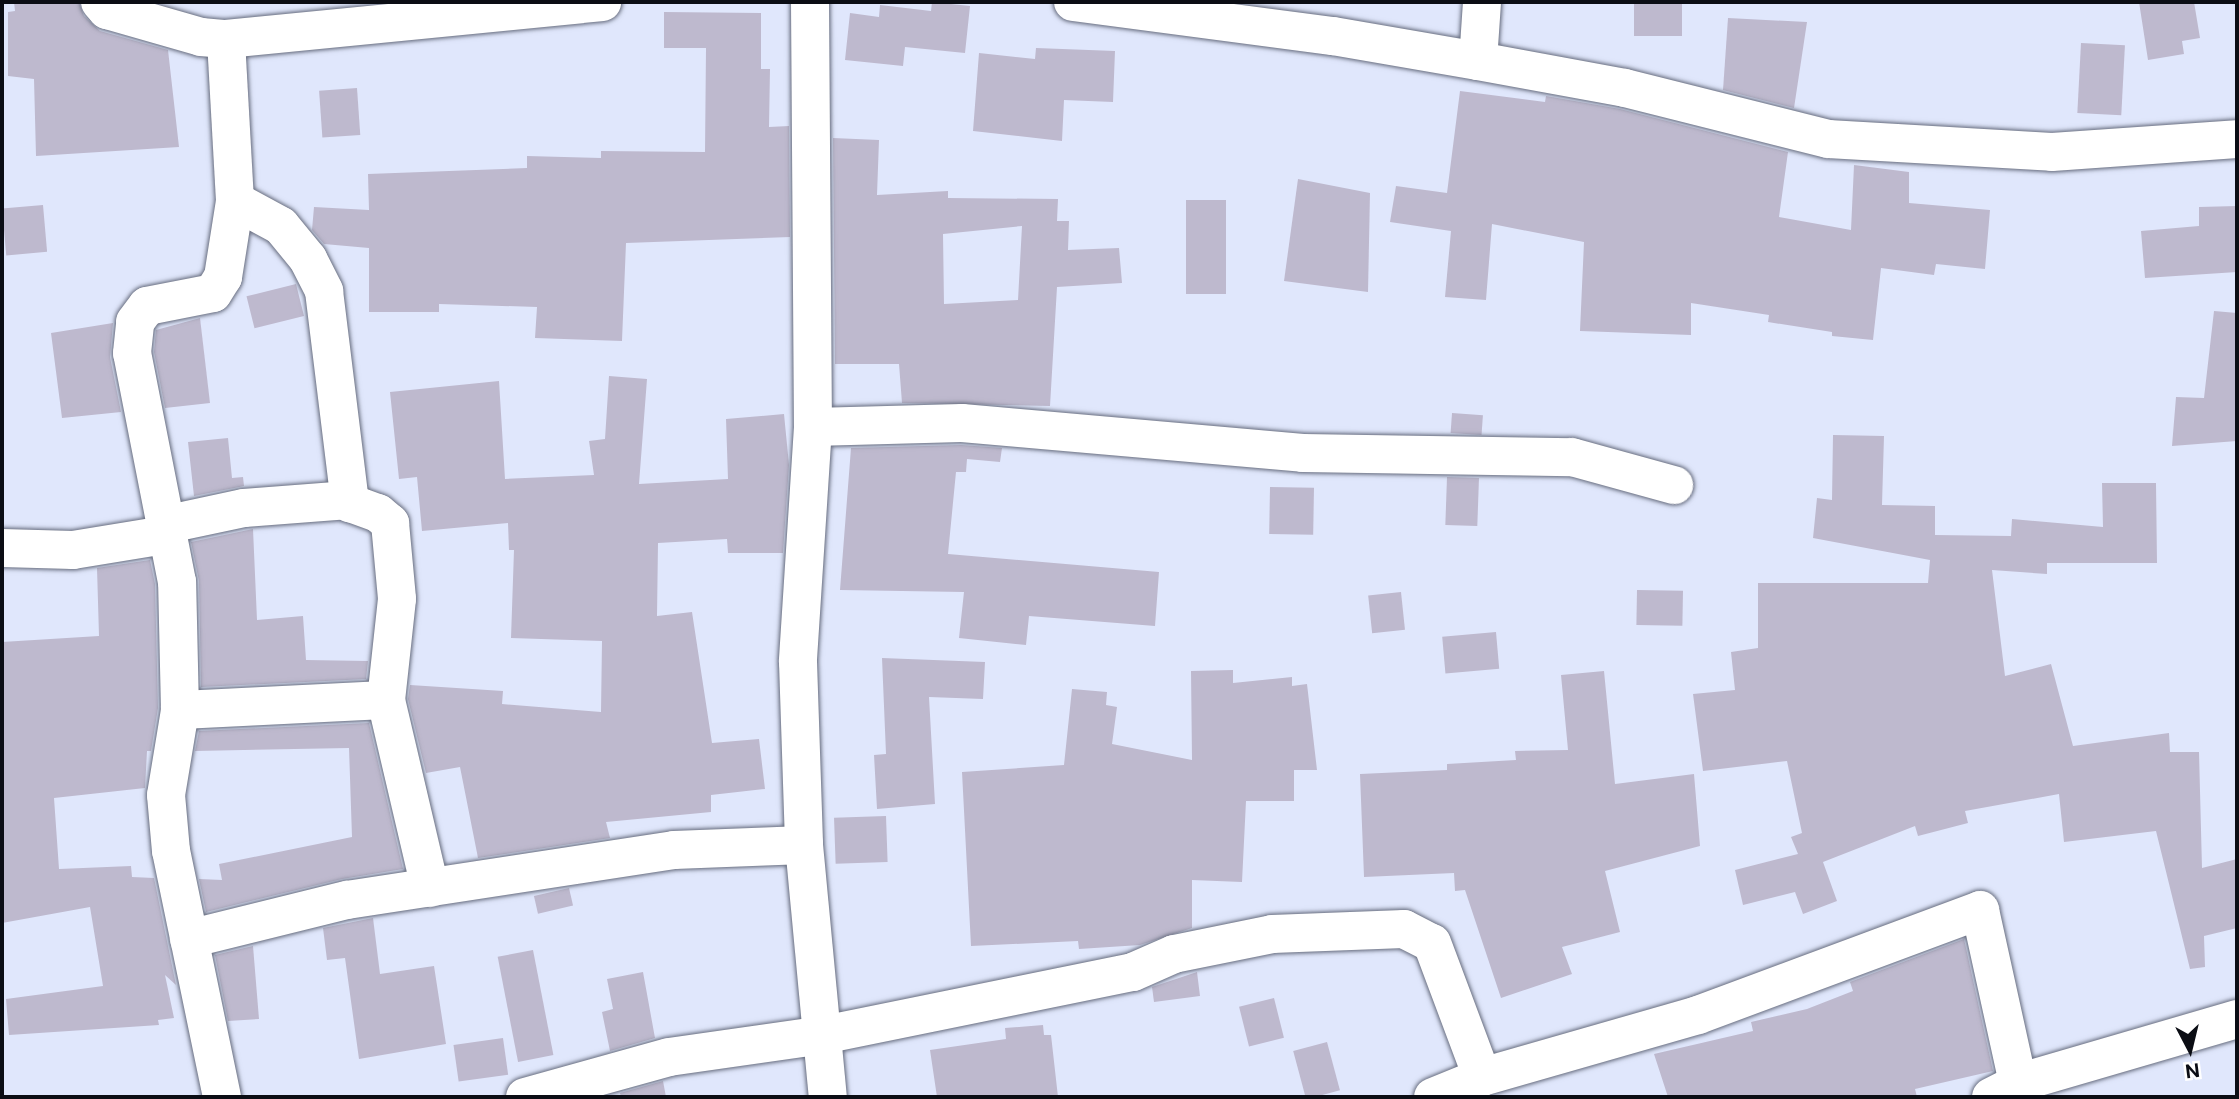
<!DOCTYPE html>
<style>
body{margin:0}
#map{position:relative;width:2239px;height:1099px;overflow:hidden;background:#e0e7fc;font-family:"Public Sans",sans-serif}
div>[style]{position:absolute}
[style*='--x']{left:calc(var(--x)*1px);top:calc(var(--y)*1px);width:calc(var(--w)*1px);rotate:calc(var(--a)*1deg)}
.building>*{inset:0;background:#beb9ce;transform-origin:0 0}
.roads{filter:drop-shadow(0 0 2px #676d7f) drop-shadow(0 0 2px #676d7f)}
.minor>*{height:38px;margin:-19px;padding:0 19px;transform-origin:19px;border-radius:19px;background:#fff}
span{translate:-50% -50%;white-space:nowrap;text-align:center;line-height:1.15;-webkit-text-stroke:6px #fff;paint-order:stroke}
.frame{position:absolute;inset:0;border:4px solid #0b0d14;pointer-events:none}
.north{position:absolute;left:2155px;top:1015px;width:70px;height:70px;-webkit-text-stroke:5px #fff;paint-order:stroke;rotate:173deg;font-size:19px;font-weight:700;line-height:28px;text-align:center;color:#0b0d14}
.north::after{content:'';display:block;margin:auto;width:24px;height:32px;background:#0b0d14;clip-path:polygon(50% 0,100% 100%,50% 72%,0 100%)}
</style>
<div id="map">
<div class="building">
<div style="clip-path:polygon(14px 2px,79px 2px,84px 16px,100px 31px,168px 50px,179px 147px,36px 156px,34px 79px,8px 76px,8px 12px,15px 11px)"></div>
<div style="clip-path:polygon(932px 2px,970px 6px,965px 53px,905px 47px,903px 66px,845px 60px,850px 13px,879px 17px,880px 5px,931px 11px)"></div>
<div style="left:1634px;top:2px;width:48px;height:34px"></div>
<div style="clip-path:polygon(2139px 2px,2194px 2px,2200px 38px,2182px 41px,2184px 54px,2148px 60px)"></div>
<div style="clip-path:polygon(664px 12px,761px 13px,761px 69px,770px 69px,769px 127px,789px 126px,790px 237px,626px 243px,622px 341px,535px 338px,537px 307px,439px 304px,439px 312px,369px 312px,369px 248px,324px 244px,312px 230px,314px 207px,369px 210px,368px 174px,527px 168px,527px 156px,601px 158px,601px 151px,705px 152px,706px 48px,664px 48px)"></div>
<div style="clip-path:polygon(1728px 18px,1807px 22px,1794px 108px,1723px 90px)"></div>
<div style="left:2081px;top:43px;width:44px;height:70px;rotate:3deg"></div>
<div style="clip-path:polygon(1036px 48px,1115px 51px,1113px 102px,1064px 100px,1062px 141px,973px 131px,979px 53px,1035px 59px)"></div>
<div style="left:357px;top:88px;width:47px;height:38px;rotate:86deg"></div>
<div style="clip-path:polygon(1460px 91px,1545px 102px,1546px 96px,1620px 109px,1788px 152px,1779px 217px,1851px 230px,1854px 165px,1909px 172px,1909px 203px,1990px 210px,1985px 269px,1936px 264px,1934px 275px,1881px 268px,1873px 340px,1832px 336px,1832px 332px,1768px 322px,1769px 315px,1691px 303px,1691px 335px,1580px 331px,1584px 242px,1492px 224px,1486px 300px,1445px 297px,1451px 231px,1390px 222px,1396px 186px,1447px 193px)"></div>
<div style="clip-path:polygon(evenodd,833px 138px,879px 140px,877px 195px,948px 191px,948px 198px,1058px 199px,1057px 221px,1069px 221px,1068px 250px,1119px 248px,1122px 283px,1057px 287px,1050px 406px,902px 403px,899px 364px,835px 364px,833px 138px,1022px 226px,1018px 300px,944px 304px,943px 234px,1022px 226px)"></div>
<div style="clip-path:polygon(1298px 179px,1370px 193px,1368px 292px,1284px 281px)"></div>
<div style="left:1186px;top:200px;width:40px;height:94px"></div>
<div style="left:43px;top:205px;width:47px;height:41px;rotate:85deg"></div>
<div style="clip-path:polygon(2237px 206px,2237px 272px,2145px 278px,2141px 231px,2199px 226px,2199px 207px)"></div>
<div style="left:296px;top:284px;width:33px;height:51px;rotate:76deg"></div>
<div style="clip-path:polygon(2214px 311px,2237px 313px,2237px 441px,2172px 446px,2176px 397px,2204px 398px)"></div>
<div style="clip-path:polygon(200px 318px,210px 403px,165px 408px,154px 352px,156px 330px)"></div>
<div style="clip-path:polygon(113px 323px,110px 357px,121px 412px,62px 418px,51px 333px)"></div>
<div style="clip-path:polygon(609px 376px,647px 379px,639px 484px,728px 479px,726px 419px,784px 414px,789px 465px,783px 553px,728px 553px,727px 539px,658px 543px,657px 616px,692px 612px,712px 743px,759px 739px,765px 789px,711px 795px,711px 812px,606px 822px,610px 838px,478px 858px,460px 767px,426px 773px,408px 699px,410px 685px,503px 691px,502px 704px,601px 712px,602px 641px,511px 638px,514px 550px,509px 550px,508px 523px,422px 531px,417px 477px,399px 479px,390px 392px,499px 381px,505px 479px,594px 475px,589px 441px,605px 439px)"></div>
<div style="left:1452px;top:413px;width:31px;height:20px;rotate:4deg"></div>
<div style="clip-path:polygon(1833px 435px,1884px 436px,1882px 505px,1935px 506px,1935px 535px,2011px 536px,2012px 519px,2103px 527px,2102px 483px,2156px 483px,2157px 563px,2047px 563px,2047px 574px,1992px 570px,2005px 676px,2051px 664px,2073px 746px,2169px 733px,2170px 752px,2199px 752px,2202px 868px,2237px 859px,2237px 928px,2204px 936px,2205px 967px,2190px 969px,2156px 831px,2064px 842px,2059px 794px,1965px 811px,1968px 823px,1918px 836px,1915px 826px,1823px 862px,1837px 901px,1803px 914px,1795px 892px,1743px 905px,1735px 870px,1798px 854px,1791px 837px,1802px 833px,1787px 761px,1703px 771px,1693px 694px,1735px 690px,1731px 652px,1758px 648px,1758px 583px,1928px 583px,1930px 560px,1813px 538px,1817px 498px,1832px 500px)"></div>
<div style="clip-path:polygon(228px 438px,232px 478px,243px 477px,244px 486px,194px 496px,188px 442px)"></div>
<div style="clip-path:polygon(961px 445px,1002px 448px,1000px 462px,967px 459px,966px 472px,956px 472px,948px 554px,1159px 572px,1155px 626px,1029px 616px,1026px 645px,959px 638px,964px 592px,840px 590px,851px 448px)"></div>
<div style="left:1447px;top:477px;width:32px;height:48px;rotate:2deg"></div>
<div style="left:1270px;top:487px;width:44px;height:47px;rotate:1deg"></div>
<div style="clip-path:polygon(253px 529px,257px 620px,303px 616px,306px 660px,368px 661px,366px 679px,201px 687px,199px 581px,191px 542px)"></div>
<div style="clip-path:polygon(150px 560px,155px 584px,158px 708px,151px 751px,147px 751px,145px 788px,54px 798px,59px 869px,131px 866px,132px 877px,154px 878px,176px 985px,165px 975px,174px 1018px,158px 1020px,159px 1025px,9px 1035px,6px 999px,103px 986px,90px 907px,2px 923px,2px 642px,99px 636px,97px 568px)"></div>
<div style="left:1637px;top:590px;width:46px;height:35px;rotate:1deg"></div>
<div style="left:1401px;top:592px;width:38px;height:33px;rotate:84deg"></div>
<div style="left:1496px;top:632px;width:37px;height:54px;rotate:85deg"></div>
<div style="clip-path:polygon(882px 658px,985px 662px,983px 699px,929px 697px,935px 804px,877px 809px,874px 755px,886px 754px)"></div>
<div style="clip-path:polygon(1233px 670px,1233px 683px,1292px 677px,1292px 686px,1307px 684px,1317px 770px,1294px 770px,1294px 801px,1246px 801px,1242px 882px,1192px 880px,1192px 928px,1140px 945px,1079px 949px,1078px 941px,971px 946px,962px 772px,1064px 765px,1072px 689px,1107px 692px,1106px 705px,1117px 707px,1112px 744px,1192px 760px,1191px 671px)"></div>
<div style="clip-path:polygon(1604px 671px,1615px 784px,1694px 774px,1700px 846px,1605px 871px,1620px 932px,1562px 947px,1572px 974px,1501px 998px,1465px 890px,1455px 891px,1454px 873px,1364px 877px,1360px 774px,1447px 770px,1447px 764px,1516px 760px,1515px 751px,1568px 750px,1561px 675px)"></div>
<div style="clip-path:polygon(369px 723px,403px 869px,342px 879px,206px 912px,199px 879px,222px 880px,219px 864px,352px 837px,349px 748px,195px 751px,199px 731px)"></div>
<div style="left:886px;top:816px;width:46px;height:52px;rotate:88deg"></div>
<div style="left:569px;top:888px;width:18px;height:36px;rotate:77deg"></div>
<div style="clip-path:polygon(373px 918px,380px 974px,434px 966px,446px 1044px,359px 1059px,345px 958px,327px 960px,323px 928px)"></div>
<div style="clip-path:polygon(1964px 939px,1993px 1071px,1915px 1089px,1917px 1097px,1668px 1097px,1654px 1054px,1753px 1031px,1751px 1022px,1807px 1009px,1853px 991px,1850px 982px)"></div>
<div style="clip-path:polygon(253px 946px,259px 1019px,228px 1021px,215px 955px)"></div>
<div style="left:533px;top:950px;width:107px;height:36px;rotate:79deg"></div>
<div style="clip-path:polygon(643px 972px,655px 1038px,610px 1051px,602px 1012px,613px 1009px,607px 979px)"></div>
<div style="clip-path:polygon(1197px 972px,1200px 996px,1154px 1002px,1152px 987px)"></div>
<div style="left:1274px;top:998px;width:41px;height:36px;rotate:76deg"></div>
<div style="clip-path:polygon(1043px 1025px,1044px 1035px,1051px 1035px,1058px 1097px,937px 1097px,930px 1050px,1006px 1039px,1005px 1028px)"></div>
<div style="left:503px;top:1038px;width:37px;height:50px;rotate:82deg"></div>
<div style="left:1327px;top:1042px;width:50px;height:35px;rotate:75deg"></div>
<div style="clip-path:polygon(663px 1081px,666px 1097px,621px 1097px,620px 1093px)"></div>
</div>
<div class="roads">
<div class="minor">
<div style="--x:100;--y:2;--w:11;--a:49"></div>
<div style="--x:107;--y:10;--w:98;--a:16"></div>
<div style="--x:201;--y:37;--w:25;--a:5"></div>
<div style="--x:226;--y:39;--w:378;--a:-5.6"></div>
<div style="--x:810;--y:2;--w:425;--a:89.6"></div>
<div style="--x:813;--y:427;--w:235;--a:93.7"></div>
<div style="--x:798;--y:662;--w:183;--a:88.1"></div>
<div style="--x:804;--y:845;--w:253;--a:84.6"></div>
<div style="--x:1073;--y:2;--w:262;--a:7.5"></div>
<div style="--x:1333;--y:36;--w:147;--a:9.8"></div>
<div style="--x:1478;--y:61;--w:149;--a:10.4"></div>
<div style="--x:1625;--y:88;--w:209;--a:14.1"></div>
<div style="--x:1828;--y:139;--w:224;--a:3.3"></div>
<div style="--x:2052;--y:152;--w:185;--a:-4"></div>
<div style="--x:1478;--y:61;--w:59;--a:-86.1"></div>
<div style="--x:235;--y:201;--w:52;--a:28.5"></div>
<div style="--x:281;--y:226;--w:43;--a:50.7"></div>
<div style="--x:308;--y:259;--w:36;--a:63"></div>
<div style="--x:324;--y:291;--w:214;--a:83"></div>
<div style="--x:350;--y:503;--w:30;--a:20"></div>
<div style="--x:378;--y:513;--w:16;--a:40"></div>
<div style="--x:390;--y:523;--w:76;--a:84.7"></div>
<div style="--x:397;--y:599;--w:102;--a:96.2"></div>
<div style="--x:386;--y:700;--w:193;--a:76.8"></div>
<div style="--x:813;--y:427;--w:149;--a:-1.5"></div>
<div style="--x:962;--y:423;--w:342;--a:5"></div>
<div style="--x:1303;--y:453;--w:269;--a:0.9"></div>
<div style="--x:1572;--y:457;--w:106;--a:15.4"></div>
<div style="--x:164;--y:525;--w:82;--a:-12"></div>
<div style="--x:244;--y:508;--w:105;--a:-4.4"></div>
<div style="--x:2;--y:548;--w:71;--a:1.6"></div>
<div style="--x:73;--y:550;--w:93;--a:-9.3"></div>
<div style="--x:180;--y:710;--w:206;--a:-2.8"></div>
<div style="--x:189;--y:939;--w:163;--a:-13.9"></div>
<div style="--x:347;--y:900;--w:331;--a:-8.7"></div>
<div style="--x:674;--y:850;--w:130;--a:-2.2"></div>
<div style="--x:222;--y:1097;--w:251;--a:-101.7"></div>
<div style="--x:171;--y:851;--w:56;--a:-95.1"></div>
<div style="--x:166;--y:795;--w:86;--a:-80.6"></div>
<div style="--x:180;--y:710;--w:128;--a:-91.3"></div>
<div style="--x:177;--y:582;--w:233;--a:-101.1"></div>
<div style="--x:132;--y:353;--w:31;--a:-84"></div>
<div style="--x:135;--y:322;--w:20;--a:-53"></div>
<div style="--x:147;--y:306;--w:67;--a:-11.1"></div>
<div style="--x:213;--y:293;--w:19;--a:-58"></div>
<div style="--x:223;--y:277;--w:77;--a:-81"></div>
<div style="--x:235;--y:201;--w:162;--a:-93.2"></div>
<div style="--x:525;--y:1097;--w:149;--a:-15.5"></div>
<div style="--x:669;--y:1057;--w:156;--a:-8.1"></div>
<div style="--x:823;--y:1035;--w:316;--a:-11.5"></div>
<div style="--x:1133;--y:972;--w:45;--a:-23.7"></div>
<div style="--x:1174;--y:954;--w:100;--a:-11.5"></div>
<div style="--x:1272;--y:934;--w:132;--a:-2.2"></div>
<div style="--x:1404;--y:929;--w:31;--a:27"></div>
<div style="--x:1432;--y:943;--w:143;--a:69.5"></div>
<div style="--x:1433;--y:1097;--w:53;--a:-22.2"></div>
<div style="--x:1482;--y:1077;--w:225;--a:-16"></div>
<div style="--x:1698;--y:1015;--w:301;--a:-20.4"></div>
<div style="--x:1980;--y:910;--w:177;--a:77.6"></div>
<div style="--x:1991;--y:1097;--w:30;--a:-27"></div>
<div style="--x:2018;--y:1083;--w:228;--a:-16.3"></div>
</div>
</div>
<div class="frame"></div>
<div class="north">N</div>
</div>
